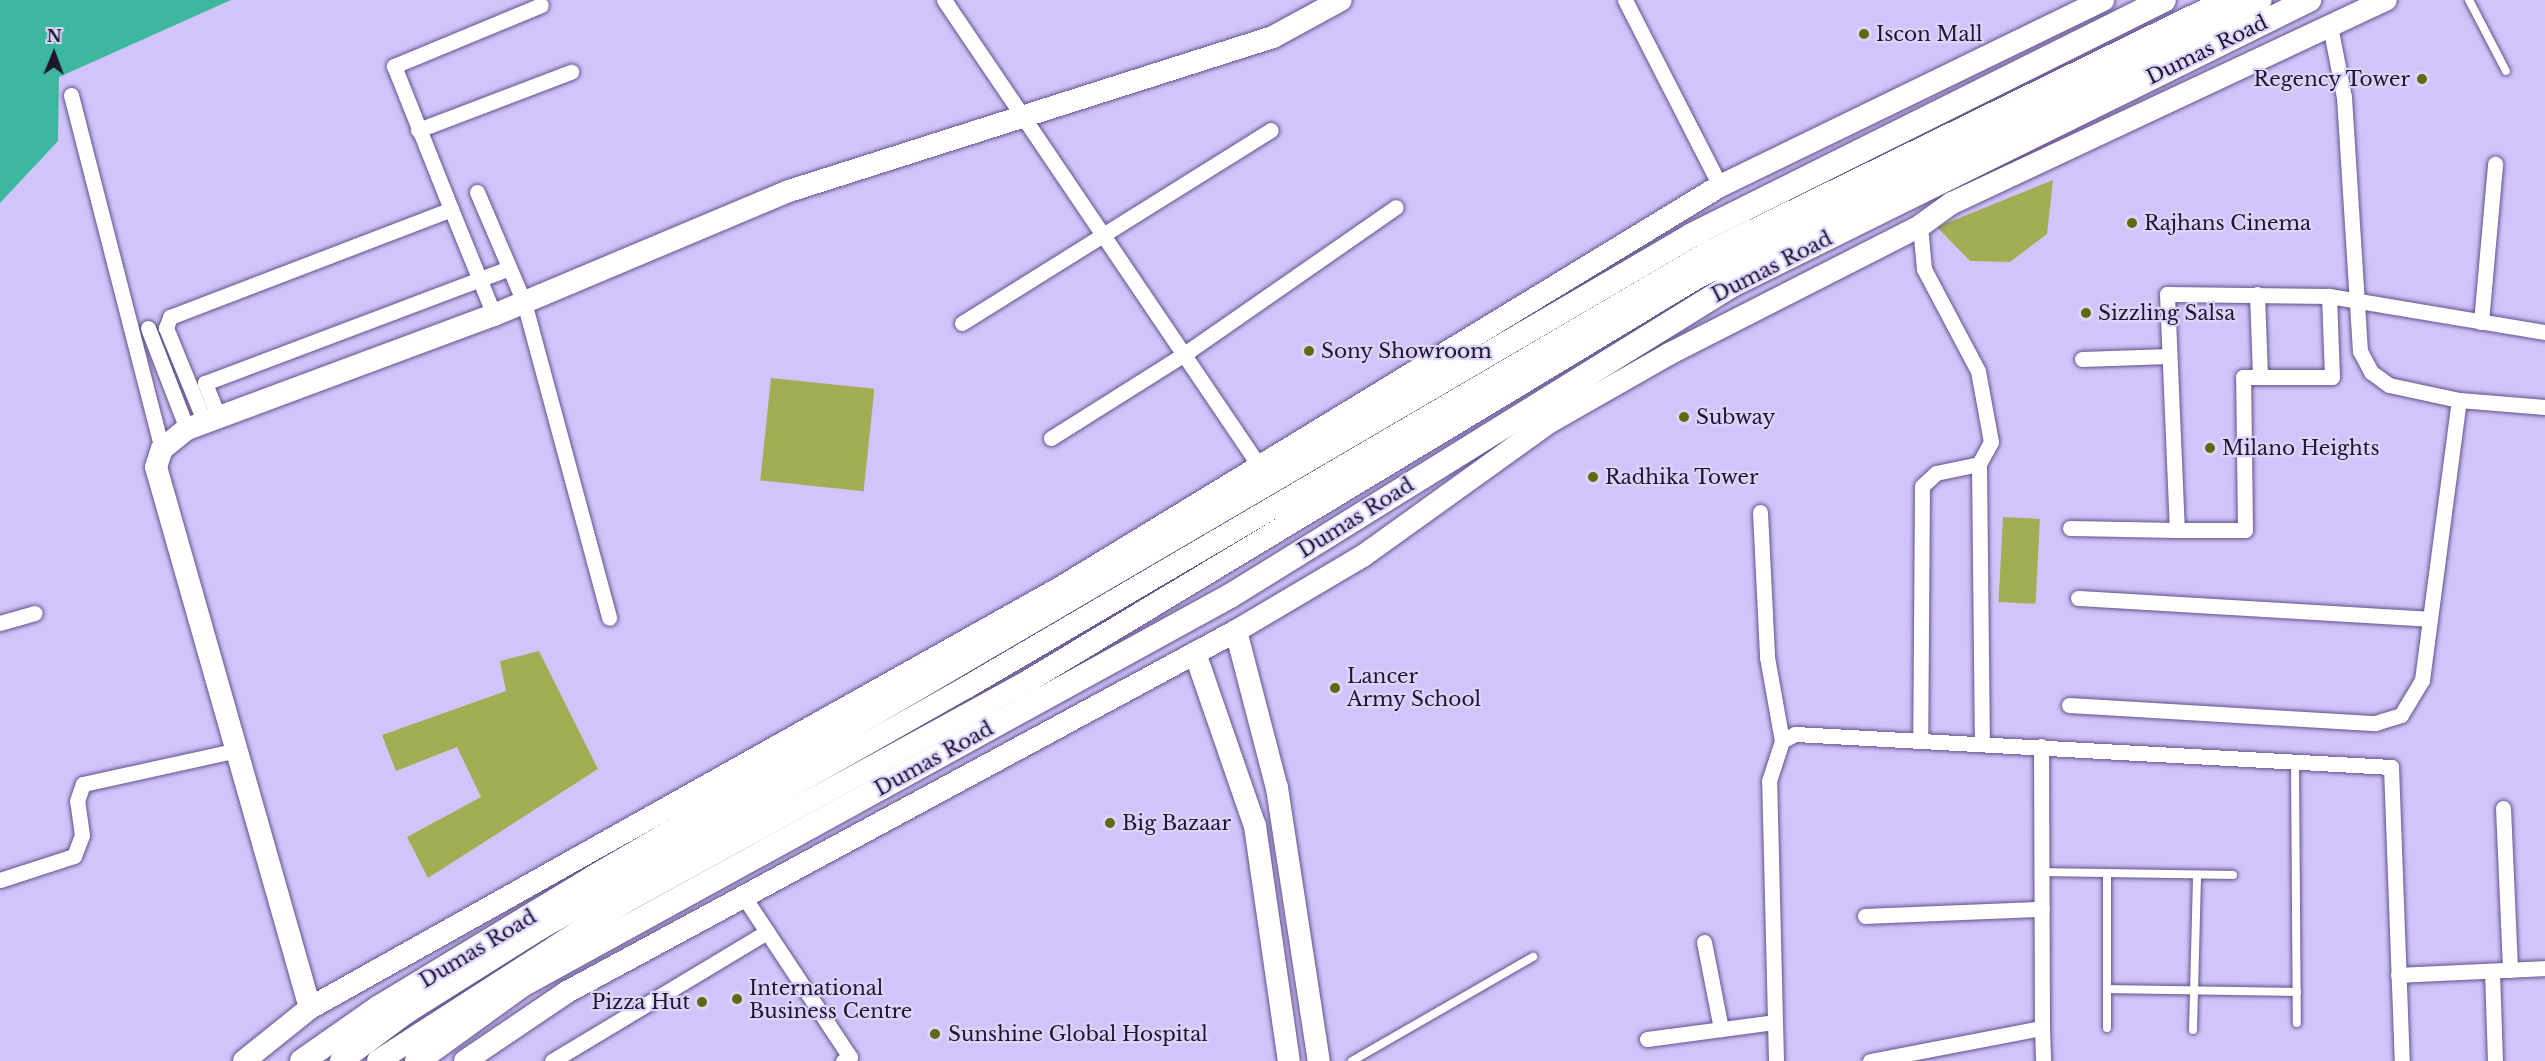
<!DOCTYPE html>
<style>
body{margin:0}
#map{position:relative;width:2545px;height:1061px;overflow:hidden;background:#d1c4fa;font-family:"Libre Baskerville",serif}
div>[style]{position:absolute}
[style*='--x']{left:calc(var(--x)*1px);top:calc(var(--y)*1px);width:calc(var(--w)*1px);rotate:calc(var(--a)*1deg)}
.green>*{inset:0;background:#a2ae53;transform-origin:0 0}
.water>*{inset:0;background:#3db79d}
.roads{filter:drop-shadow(0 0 2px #63528c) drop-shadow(0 0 2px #63528c)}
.lane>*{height:8px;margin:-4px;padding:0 4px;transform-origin:4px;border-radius:4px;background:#fff}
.street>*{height:15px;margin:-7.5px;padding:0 7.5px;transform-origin:7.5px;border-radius:7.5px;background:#fff}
.secondary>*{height:22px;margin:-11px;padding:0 11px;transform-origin:11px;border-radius:11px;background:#fff}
.primary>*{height:24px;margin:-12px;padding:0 12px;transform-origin:12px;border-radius:12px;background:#fff}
.dots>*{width:16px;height:16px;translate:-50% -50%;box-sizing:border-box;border:3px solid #ddd4fc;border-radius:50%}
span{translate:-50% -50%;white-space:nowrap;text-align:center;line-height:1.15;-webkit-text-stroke:4.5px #ddd4fc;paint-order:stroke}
.poi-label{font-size:20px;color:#1d162e}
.left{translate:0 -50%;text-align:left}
.right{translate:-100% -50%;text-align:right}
.street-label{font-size:20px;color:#1d162e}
.north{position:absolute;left:24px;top:24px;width:60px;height:60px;-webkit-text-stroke:4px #ddd4fc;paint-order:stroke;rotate:1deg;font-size:16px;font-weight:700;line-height:24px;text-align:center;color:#1d162e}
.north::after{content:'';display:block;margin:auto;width:21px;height:27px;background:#1d162e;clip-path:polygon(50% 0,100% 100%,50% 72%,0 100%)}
</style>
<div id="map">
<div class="green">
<div style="clip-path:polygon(2053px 180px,2047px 234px,2010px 262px,1970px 261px,1937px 227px)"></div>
<div style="left:771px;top:378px;width:104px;height:103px;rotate:6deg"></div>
<div style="left:2003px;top:517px;width:37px;height:85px;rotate:3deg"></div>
<div style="clip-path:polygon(539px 651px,598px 769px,428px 878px,407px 837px,481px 797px,457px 747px,396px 771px,382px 735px,506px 691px,500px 661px)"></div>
</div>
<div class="water">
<div style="clip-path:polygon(0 0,231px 0,59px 77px,58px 141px,0 203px)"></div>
</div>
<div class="roads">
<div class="lane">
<div style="--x:2469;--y:0;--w:80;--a:62.5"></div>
<div style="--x:2295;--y:763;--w:260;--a:89.6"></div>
<div style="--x:2042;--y:872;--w:191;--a:0.9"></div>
<div style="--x:2107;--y:989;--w:190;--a:0.9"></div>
<div style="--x:2107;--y:1028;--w:155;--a:-90"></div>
<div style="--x:2193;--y:1030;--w:155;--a:-88.5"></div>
<div style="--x:1352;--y:1061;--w:209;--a:-29.9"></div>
</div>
<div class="street">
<div style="--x:944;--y:0;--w:564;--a:55.92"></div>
<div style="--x:1625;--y:0;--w:209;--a:62.9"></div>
<div style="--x:2331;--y:31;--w:67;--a:78.9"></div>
<div style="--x:2344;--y:97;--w:255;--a:86.4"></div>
<div style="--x:2360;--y:351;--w:24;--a:62"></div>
<div style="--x:2371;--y:372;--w:22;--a:36"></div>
<div style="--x:2389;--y:385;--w:72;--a:12.1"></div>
<div style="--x:2459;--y:400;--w:86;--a:4.7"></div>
<div style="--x:71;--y:95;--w:366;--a:75.6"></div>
<div style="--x:418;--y:130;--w:164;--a:-20.8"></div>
<div style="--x:477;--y:192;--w:120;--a:66.9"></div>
<div style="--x:524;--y:302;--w:327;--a:74.9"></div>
<div style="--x:451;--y:209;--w:114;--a:67.9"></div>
<div style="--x:1920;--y:226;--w:43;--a:84.7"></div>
<div style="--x:1924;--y:269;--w:115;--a:62.1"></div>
<div style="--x:1978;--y:371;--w:72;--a:79.6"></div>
<div style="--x:1991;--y:442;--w:25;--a:119"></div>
<div style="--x:1979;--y:464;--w:44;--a:168.2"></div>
<div style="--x:1936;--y:473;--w:19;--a:137"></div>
<div style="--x:1922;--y:486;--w:255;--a:90.4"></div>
<div style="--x:2257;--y:294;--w:83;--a:87.9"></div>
<div style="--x:2329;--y:296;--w:219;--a:9.5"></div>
<div style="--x:2481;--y:322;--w:159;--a:-84.9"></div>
<div style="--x:962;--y:323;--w:364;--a:-32"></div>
<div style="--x:148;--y:328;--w:108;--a:68.9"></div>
<div style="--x:2082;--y:359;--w:87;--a:-2"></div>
<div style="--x:219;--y:418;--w:38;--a:-112"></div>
<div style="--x:205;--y:383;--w:325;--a:-20.7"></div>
<div style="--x:205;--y:423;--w:103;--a:-112.3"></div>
<div style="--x:166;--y:328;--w:12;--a:-70"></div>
<div style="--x:170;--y:317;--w:301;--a:-21"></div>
<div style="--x:451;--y:209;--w:154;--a:-111.7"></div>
<div style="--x:394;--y:66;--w:159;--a:-22.5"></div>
<div style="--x:1051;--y:438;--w:156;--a:-32.2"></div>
<div style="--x:1183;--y:355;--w:259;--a:-34.8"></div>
<div style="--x:1979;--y:464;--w:280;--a:89.4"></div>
<div style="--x:1760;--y:512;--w:145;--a:87.2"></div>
<div style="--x:1767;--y:657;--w:85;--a:79.9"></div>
<div style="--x:2070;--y:528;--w:107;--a:1.1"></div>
<div style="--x:2177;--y:530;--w:68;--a:0"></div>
<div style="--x:2245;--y:530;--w:153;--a:-90.7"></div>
<div style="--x:2243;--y:377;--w:89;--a:0"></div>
<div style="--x:2332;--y:377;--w:81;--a:-92.1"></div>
<div style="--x:2329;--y:296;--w:162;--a:-179.3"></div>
<div style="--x:2167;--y:294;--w:236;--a:87.6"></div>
<div style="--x:2078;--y:598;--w:352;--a:3.4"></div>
<div style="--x:0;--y:623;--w:36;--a:-16"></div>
<div style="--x:2069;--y:705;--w:307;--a:3.4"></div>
<div style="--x:2375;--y:723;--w:27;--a:-17"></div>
<div style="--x:2401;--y:715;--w:41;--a:-59"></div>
<div style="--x:2422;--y:680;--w:282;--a:-82.5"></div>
<div style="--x:2503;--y:808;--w:162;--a:87.5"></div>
<div style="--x:0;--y:880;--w:78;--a:-18"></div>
<div style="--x:74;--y:856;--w:22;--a:-69"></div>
<div style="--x:82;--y:835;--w:34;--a:-98"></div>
<div style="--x:77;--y:801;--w:18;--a:-71"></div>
<div style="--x:83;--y:784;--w:158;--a:-12.4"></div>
<div style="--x:744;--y:897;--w:192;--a:56.5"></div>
<div style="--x:850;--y:1057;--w:8;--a:150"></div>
<div style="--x:1865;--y:916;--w:177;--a:-2.3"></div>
<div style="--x:1704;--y:942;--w:89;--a:78.9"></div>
<div style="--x:2492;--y:971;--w:90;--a:88.1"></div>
<div style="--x:2398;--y:975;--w:147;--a:-2.7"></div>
<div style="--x:2042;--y:1028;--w:33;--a:88"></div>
<div style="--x:1647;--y:1039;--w:128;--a:-7.6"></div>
<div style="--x:552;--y:1061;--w:251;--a:-31"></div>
<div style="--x:1776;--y:1061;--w:280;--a:-91.4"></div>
<div style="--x:1769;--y:781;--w:42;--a:-72"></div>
<div style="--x:1782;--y:741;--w:15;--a:-28"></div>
<div style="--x:1795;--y:734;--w:597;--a:3.17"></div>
<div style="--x:2391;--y:767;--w:294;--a:87.9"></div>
<div style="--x:1870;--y:1061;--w:175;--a:-10.9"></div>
<div style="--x:2042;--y:1028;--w:282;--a:-90.2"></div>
</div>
<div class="secondary">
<div style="--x:1236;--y:631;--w:162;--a:75.4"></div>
<div style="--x:1277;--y:788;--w:276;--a:81.3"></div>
<div style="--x:1195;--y:653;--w:183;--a:70.9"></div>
<div style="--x:1255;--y:826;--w:237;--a:81.8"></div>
<div style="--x:310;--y:1008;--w:562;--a:-105.89"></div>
<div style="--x:156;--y:467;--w:19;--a:-72"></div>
<div style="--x:162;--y:449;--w:32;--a:-39"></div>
<div style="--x:187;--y:429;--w:327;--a:-20.4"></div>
<div style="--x:494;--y:315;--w:320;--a:-22.8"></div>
<div style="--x:789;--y:191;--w:508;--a:-17.65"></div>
<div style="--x:1273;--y:37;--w:77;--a:-28.6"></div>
<div style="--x:244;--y:1061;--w:85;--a:-38.8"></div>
<div style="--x:310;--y:1008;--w:860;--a:-29.25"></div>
<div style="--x:1060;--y:588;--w:773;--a:-31.35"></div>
<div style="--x:1720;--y:186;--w:426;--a:-25.9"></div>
<div style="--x:341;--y:1061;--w:82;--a:-36.6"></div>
<div style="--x:407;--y:1012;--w:158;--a:-32.1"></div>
<div style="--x:541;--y:928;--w:489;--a:-29.5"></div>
<div style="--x:967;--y:687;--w:860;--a:-30.38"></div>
<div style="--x:1709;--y:252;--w:575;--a:-25.99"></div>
<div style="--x:378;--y:1061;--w:292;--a:-32.8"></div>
<div style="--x:623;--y:903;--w:464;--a:-28.7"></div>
<div style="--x:1030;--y:680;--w:780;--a:-31.1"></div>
<div style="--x:1698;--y:277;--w:627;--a:-26.2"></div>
<div style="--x:465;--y:1061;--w:123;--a:-34.1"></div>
<div style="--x:567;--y:992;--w:760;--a:-28.35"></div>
<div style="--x:1236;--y:631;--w:147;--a:-30.6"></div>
<div style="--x:1363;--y:556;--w:228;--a:-35.7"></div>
<div style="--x:1548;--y:423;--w:139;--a:-29.7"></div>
<div style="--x:1669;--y:354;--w:282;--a:-27"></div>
<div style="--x:1920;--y:226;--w:39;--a:-36"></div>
<div style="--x:1952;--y:203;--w:479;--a:-25.1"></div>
</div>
<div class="primary">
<div style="--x:302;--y:1061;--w:93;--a:-34.9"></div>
<div style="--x:378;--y:1008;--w:253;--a:-31.2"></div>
<div style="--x:594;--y:877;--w:1272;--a:-30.31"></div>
<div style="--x:1692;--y:235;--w:527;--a:-26.47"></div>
<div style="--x:417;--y:1061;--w:130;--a:-35.9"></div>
<div style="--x:522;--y:985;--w:808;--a:-28.79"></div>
<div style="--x:1230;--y:596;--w:591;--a:-31.78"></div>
<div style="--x:1732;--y:285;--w:644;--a:-26.29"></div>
</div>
</div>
<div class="dots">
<div style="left:1864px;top:34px;background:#60690e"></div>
<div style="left:2422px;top:79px;background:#60690e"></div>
<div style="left:2132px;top:223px;background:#60690e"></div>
<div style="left:2086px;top:313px;background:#60690e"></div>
<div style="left:1309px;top:351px;background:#60690e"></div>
<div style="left:1684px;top:417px;background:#60690e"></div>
<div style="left:2210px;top:448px;background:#60690e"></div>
<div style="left:1593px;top:477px;background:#60690e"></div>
<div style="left:1335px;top:688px;background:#60690e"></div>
<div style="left:1110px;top:823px;background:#60690e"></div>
<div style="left:737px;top:999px;background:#60690e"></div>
<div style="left:702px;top:1002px;background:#60690e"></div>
<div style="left:935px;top:1034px;background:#60690e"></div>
</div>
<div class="poi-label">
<span class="left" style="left:1876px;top:34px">Iscon Mall</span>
<span class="right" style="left:2410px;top:79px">Regency Tower</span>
<span class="left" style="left:2144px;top:223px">Rajhans Cinema</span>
<span class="left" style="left:2098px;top:313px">Sizzling Salsa</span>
<span class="left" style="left:1321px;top:351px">Sony Showroom</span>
<span class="left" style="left:1696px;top:417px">Subway</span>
<span class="left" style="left:2222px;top:448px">Milano Heights</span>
<span class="left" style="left:1605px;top:477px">Radhika Tower</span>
<span class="left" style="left:1347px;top:688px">Lancer<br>Army School</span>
<span class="left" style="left:1122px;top:823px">Big Bazaar</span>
<span class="left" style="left:749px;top:1000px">International<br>Business Centre</span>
<span class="right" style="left:690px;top:1002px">Pizza Hut</span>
<span class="left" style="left:948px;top:1034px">Sunshine Global Hospital</span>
</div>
<div class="street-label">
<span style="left:2207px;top:50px;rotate:-26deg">Dumas Road</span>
<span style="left:1772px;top:267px;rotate:-27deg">Dumas Road</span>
<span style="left:1356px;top:518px;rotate:-32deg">Dumas Road</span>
<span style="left:934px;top:759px;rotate:-29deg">Dumas Road</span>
<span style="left:478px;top:949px;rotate:-31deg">Dumas Road</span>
</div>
<div class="north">N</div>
</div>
